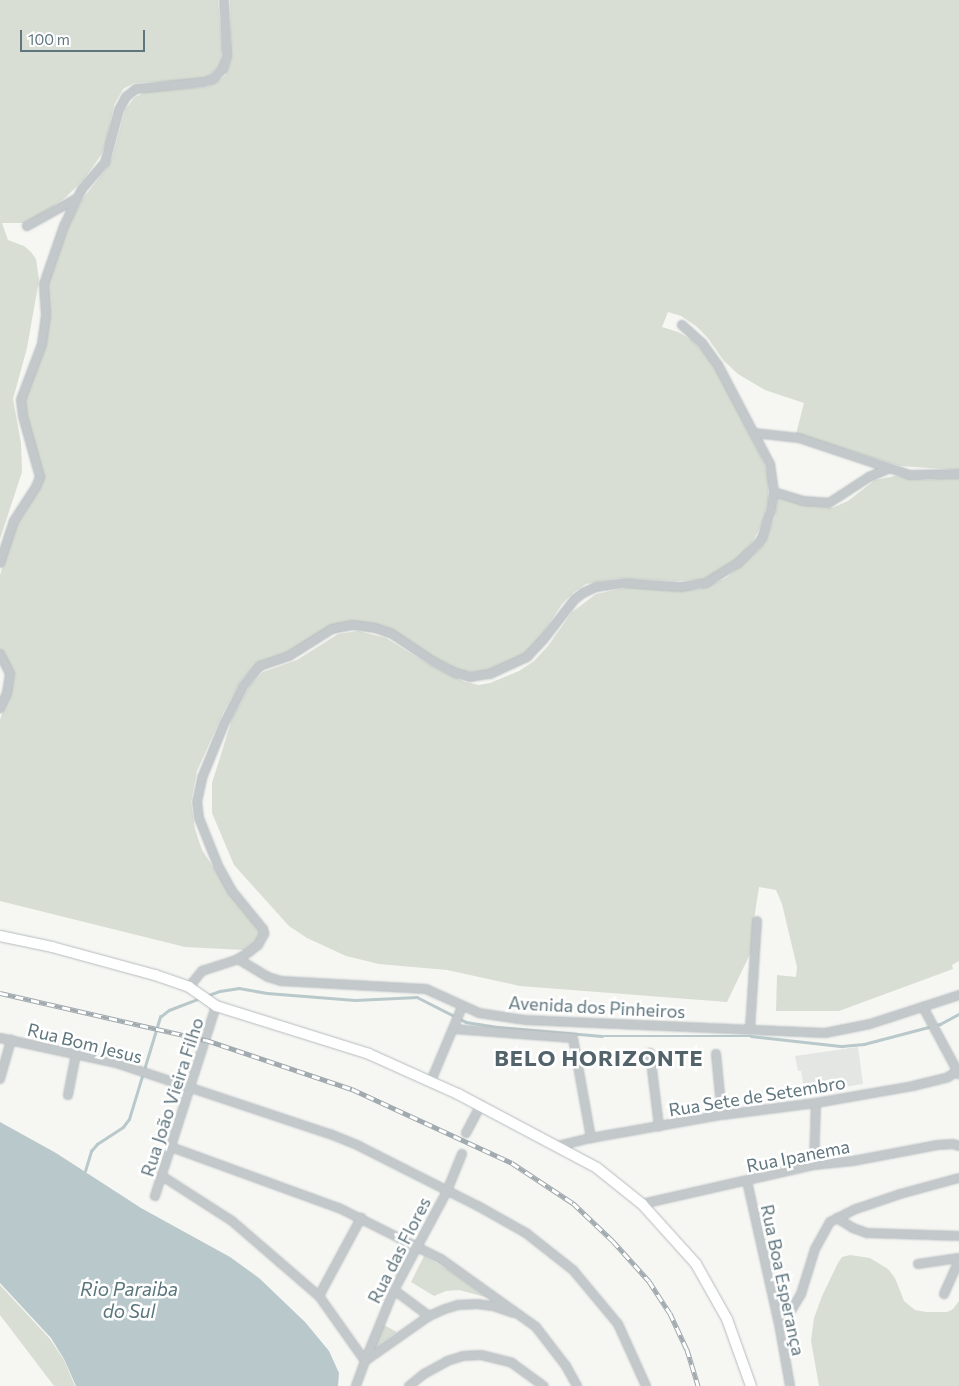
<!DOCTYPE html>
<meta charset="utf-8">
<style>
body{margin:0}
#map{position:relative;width:959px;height:1386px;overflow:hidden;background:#f6f6f3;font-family:Commissioner,sans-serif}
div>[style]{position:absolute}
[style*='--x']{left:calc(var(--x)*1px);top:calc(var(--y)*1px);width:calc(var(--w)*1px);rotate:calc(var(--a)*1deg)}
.built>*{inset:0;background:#e4e6e4}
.green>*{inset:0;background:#d8ded3}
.water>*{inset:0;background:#b9c8ca}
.stream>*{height:2.5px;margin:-1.25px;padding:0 1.25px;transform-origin:1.25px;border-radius:1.25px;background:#b9c8ca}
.roads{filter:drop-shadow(0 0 1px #b5bcbf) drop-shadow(0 0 1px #b5bcbf)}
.street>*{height:8px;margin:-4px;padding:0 4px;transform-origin:4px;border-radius:4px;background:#c3c8ca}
.secondary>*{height:10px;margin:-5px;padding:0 5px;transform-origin:5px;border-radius:5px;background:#fff}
.rail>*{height:4.5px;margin-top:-2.25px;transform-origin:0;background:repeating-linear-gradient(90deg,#fff 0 8px,#a1aaae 0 16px);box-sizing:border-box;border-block:1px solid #a1aaae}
span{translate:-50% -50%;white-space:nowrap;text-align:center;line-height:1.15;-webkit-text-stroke:5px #fff;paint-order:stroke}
.street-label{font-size:18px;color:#60767f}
.water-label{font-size:19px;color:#5a767b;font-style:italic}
.district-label{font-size:22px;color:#52636a;font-weight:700;letter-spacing:1px}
.scale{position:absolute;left:20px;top:30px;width:125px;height:22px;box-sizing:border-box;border:2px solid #60767f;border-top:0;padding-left:6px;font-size:15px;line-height:18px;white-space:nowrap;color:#60767f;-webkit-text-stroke:4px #fff;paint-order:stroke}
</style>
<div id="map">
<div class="built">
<div style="clip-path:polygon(858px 1047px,863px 1084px,805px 1093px,801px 1071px,806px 1070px,798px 1071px,795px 1056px)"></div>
</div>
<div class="green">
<div style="clip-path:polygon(0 0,218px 0,222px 49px,220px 66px,206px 78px,198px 80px,134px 83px,123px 89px,114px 105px,106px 143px,101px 155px,84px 179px,65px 198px,28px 223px,2px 223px,8px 240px,24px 246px,31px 252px,36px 259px,39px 280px,27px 348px,13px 399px,21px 443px,22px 472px,0 539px)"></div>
<div style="clip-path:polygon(230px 0,959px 0,959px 470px,900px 466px,796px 434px,804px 403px,765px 390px,738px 374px,724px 361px,707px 337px,696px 326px,681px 316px,668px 312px,662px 327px,678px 332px,692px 340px,713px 362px,764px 463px,769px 482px,768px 500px,763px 522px,753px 541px,740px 557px,726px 568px,702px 580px,675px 581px,621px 578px,586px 584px,574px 592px,562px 604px,537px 642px,525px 654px,493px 671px,463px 672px,444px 664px,404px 638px,355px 622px,328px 627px,291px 653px,256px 665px,241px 680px,223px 713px,197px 771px,191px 802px,195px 829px,202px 850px,230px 893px,261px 932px,256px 942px,244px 950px,185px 947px,0 901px,0 720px,12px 682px,8px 663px,0 649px,0 575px,15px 524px,43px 473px,25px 417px,25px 402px,28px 388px,46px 345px,49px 308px,47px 286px,64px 233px,84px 197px,107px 168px,113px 155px,125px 110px,134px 98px,147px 91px,207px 87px,225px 76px,231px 59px)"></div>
<div style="clip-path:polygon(895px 476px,928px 480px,959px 477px,959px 961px,952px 965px,953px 969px,839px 1011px,776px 1011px,777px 975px,796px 977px,797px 967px,782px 904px,776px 890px,759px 887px,753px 926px,751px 952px,727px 1002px,520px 986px,447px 970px,379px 964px,346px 956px,307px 938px,289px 926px,234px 865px,212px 813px,212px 783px,232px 719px,250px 685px,263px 672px,297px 660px,338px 634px,358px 631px,386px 638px,431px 666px,465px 682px,479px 685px,490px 683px,519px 671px,534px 661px,548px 646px,572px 612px,596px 594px,634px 586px,698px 590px,726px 578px,761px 548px,775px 517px,778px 497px,799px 503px,832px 508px,848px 501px,875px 480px)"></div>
<div style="clip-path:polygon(850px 1255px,870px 1258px,888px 1269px,895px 1278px,904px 1301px,915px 1310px,926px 1312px,947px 1312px,953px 1309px,959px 1301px,959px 1386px,819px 1386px,811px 1341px,814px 1318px,822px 1296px,838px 1263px,842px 1257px)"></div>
<div style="clip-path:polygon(424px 1256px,450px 1271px,489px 1298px,459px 1290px,446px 1291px,434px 1296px,411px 1282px)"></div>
<div style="clip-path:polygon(0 1285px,50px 1339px,64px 1360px,75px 1386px,54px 1386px,0 1315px)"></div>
<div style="clip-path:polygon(384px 1325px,397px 1332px,373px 1349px)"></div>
</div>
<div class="water">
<div style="clip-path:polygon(0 1122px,56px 1153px,141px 1208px,230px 1257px,259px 1278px,305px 1322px,329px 1351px,339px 1373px,338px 1386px,76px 1386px,64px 1359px,51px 1338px,0 1283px)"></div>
</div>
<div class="stream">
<div style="--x:206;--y:996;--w:15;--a:-20"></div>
<div style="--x:220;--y:991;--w:19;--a:-9"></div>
<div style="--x:239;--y:988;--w:28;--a:10"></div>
<div style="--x:267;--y:993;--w:88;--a:4.5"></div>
<div style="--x:355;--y:1000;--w:62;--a:-2.8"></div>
<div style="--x:417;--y:997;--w:55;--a:27"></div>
<div style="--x:466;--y:1022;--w:33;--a:9"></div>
<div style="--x:499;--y:1027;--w:103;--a:5"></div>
<div style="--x:602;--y:1036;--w:149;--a:0"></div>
<div style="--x:751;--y:1036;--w:92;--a:6.3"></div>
<div style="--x:842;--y:1046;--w:22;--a:-5"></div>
<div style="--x:864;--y:1044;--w:79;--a:-14.7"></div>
<div style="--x:940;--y:1024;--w:21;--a:-28"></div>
<div style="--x:85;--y:1171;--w:21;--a:-73"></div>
<div style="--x:91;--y:1151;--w:9;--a:-49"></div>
<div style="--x:97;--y:1144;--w:31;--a:-33"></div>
<div style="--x:123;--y:1127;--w:10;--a:-53"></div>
<div style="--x:129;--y:1119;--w:107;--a:-73.1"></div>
<div style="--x:160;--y:1017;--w:11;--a:-38"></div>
<div style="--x:169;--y:1010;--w:34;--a:-21"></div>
</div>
<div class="roads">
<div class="street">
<div style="--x:27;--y:226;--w:56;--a:-28.9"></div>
<div style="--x:754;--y:433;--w:45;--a:6.3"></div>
<div style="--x:799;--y:438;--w:117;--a:18.4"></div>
<div style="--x:910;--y:475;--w:49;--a:-1.2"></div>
<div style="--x:774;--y:492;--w:30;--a:17"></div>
<div style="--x:803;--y:501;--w:26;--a:4"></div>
<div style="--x:829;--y:503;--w:48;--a:-33"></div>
<div style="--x:869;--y:477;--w:21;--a:-23"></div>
<div style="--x:0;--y:563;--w:44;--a:-71.6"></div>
<div style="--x:14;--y:521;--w:40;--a:-57.1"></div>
<div style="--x:36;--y:487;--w:11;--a:-68"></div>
<div style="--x:40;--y:477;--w:63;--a:-105.6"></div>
<div style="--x:23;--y:416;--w:16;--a:-97"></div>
<div style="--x:21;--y:400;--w:60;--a:-69.4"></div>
<div style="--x:42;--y:344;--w:29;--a:-82"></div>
<div style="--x:46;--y:315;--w:31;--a:-94"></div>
<div style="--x:44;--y:284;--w:61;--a:-71"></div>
<div style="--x:64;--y:226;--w:41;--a:-64.1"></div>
<div style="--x:82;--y:189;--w:35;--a:-49"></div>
<div style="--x:105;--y:163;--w:55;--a:-75.2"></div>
<div style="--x:119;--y:110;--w:15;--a:-62"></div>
<div style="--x:126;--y:97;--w:13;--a:-39"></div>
<div style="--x:136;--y:89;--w:69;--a:-5.8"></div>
<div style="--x:205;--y:82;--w:9;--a:-21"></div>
<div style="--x:213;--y:79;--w:14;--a:-45"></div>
<div style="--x:223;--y:69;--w:14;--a:-73"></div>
<div style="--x:227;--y:56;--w:56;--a:-93.1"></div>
<div style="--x:0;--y:654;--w:22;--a:63"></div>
<div style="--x:10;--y:674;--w:19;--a:99"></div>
<div style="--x:7;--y:693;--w:17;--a:115"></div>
<div style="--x:238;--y:959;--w:35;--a:31"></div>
<div style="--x:268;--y:977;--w:14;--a:17"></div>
<div style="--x:281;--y:981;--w:145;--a:3.2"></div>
<div style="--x:426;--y:989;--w:58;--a:24.4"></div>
<div style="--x:479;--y:1013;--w:47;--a:8.7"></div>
<div style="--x:525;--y:1020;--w:300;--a:2.5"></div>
<div style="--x:825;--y:1033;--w:46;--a:-11.3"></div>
<div style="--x:870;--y:1024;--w:94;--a:-18"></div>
<div style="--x:189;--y:987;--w:21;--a:-51"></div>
<div style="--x:202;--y:971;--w:38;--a:-18"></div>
<div style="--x:238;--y:959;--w:13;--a:-32"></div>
<div style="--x:249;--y:952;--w:11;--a:-38"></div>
<div style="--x:258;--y:945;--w:13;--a:-61"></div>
<div style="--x:264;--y:934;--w:5;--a:-101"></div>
<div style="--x:263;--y:929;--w:49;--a:-129.2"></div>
<div style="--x:232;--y:891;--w:26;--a:-119"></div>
<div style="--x:219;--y:868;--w:54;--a:-111.8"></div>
<div style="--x:199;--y:818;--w:16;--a:-97"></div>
<div style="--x:197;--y:802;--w:25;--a:-78"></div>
<div style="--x:202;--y:778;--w:58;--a:-67.8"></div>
<div style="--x:224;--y:724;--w:44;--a:-62.9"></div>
<div style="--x:244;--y:685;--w:25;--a:-50"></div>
<div style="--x:260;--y:666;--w:31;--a:-19"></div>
<div style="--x:289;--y:656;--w:51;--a:-32.1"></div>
<div style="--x:332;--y:629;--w:21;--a:-11"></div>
<div style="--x:353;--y:625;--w:22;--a:8"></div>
<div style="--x:375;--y:628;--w:18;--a:19"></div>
<div style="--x:392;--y:634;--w:50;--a:33.7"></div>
<div style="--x:434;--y:662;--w:25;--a:27"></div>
<div style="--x:456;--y:673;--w:15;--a:16"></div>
<div style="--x:470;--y:677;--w:20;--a:-9"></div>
<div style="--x:490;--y:674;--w:41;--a:-24.7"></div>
<div style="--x:527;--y:657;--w:23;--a:-47"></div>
<div style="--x:543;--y:640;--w:52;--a:-52"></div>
<div style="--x:575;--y:599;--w:10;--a:-37"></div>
<div style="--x:583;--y:593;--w:14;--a:-25"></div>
<div style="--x:596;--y:587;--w:28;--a:-8"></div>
<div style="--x:624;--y:583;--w:57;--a:4"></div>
<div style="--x:681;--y:587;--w:25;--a:-9"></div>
<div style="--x:706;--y:583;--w:36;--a:-32"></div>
<div style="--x:737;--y:564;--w:28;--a:-44"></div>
<div style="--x:757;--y:545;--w:9;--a:-54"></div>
<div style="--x:762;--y:538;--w:28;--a:-72"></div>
<div style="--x:771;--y:511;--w:19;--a:-81"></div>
<div style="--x:774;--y:492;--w:28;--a:-98"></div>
<div style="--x:770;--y:464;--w:112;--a:-117.7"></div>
<div style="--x:718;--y:365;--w:27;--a:-126"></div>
<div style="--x:702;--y:343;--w:27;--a:-138"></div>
<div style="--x:923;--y:1007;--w:76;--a:61.8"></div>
<div style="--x:454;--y:1029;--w:119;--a:4.3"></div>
<div style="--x:573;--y:1038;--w:102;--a:79.8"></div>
<div style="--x:750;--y:1029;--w:108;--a:-86.3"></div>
<div style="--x:0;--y:1038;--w:119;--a:12.2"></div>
<div style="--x:116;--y:1063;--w:225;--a:18.4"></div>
<div style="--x:330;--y:1134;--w:31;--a:22"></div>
<div style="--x:359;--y:1146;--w:133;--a:26.8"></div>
<div style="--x:478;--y:1206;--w:55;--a:29.4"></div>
<div style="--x:526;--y:1233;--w:60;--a:38.2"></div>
<div style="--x:573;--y:1270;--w:70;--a:50.2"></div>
<div style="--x:618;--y:1324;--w:68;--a:65.7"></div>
<div style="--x:650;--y:1053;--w:74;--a:83"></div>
<div style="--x:716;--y:1054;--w:61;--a:84.4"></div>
<div style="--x:0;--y:1079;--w:41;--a:-74.2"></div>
<div style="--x:431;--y:1081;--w:80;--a:-67.3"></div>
<div style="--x:68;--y:1095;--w:42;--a:-79"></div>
<div style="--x:466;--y:1133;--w:32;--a:-62"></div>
<div style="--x:558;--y:1146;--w:34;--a:-14"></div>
<div style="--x:591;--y:1138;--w:133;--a:-10"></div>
<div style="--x:722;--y:1115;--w:95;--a:-7.3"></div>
<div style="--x:816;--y:1103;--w:98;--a:-9.9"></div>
<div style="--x:913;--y:1086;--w:36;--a:-14"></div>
<div style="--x:948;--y:1077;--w:13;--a:-32"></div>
<div style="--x:171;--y:1147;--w:179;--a:20"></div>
<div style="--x:339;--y:1208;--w:114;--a:26.6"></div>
<div style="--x:441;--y:1259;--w:117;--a:35.6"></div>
<div style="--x:536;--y:1327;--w:49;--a:52.4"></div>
<div style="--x:566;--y:1366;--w:23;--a:61"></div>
<div style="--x:814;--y:1165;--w:62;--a:-88.2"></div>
<div style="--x:162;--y:1176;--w:83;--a:32.7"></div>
<div style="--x:232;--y:1221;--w:115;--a:40.8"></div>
<div style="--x:319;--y:1296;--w:80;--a:54.7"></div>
<div style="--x:365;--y:1361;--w:27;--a:110"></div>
<div style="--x:747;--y:1181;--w:152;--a:77.4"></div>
<div style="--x:780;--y:1329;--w:58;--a:80"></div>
<div style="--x:155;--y:1196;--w:200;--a:-72.2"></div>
<div style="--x:642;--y:1204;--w:176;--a:-12.8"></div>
<div style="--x:814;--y:1165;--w:39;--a:-6"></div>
<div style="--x:853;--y:1161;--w:86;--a:-10.7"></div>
<div style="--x:938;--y:1145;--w:15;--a:-4"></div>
<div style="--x:953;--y:1144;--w:6;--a:18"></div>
<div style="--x:837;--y:1218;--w:19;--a:32"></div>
<div style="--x:853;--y:1228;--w:15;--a:20"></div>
<div style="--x:867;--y:1233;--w:92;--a:1.9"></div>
<div style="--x:918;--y:1264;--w:41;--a:-8.3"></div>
<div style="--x:394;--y:1290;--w:44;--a:36.6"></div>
<div style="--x:944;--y:1294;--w:36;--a:-66"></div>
<div style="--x:319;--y:1296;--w:89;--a:-61.7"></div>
<div style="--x:780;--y:1329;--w:41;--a:-59"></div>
<div style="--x:801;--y:1294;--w:47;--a:-72.7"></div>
<div style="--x:815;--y:1249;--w:31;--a:-61"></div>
<div style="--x:830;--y:1222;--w:29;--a:-27"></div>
<div style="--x:856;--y:1209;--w:46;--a:-18.8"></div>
<div style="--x:900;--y:1194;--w:61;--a:-15.2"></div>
<div style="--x:365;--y:1361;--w:77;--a:-67.8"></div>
<div style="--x:394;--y:1290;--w:112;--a:-61.8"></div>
<div style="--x:447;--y:1191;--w:40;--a:-68"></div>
<div style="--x:365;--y:1361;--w:78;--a:-35.1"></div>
<div style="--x:429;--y:1316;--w:17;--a:-24"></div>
<div style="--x:445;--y:1309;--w:14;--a:-17"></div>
<div style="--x:458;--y:1305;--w:19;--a:-3"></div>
<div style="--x:477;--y:1304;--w:16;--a:7"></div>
<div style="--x:493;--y:1306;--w:21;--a:19"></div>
<div style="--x:409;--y:1386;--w:19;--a:-39"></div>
<div style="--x:424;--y:1374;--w:26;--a:-29"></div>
<div style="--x:447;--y:1361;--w:17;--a:-17"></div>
<div style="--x:463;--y:1356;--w:18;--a:-3"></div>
<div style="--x:481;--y:1355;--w:32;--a:14"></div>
<div style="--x:512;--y:1363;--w:39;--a:36"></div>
</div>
<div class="secondary">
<div style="--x:0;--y:936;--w:53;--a:11.9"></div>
<div style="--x:52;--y:947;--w:107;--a:15.2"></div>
<div style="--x:155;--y:975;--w:36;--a:19"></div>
<div style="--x:189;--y:987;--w:33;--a:35"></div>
<div style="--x:216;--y:1006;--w:160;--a:17.4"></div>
<div style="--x:369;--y:1054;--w:98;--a:24.2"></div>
<div style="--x:458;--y:1094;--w:157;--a:28"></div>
<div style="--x:597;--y:1168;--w:58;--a:38.7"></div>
<div style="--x:642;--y:1204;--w:81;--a:48"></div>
<div style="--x:696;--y:1264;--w:63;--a:60.6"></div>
<div style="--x:727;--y:1319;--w:71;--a:70.3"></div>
</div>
</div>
<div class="rail">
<div style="--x:0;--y:993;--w:211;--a:12.9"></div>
<div style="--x:206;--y:1040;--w:154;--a:18.6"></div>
<div style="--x:352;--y:1089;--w:176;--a:24.8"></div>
<div style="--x:512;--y:1163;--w:73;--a:33.3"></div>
<div style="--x:573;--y:1203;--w:55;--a:43.5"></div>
<div style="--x:613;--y:1241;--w:54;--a:48"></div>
<div style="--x:649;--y:1281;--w:38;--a:57"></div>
<div style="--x:670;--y:1313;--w:40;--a:65"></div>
<div style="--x:687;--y:1349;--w:39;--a:73"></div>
</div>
<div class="street-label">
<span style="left:597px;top:1007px;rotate:3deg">Avenida dos Pinheiros</span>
<span style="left:85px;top:1043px;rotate:14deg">Rua Bom Jesus</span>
<span style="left:757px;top:1096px;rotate:-9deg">Rua Sete de Setembro</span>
<span style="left:172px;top:1097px;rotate:-72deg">Rua João Vieira Filho</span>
<span style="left:798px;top:1156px;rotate:-11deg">Rua Ipanema</span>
<span style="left:399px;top:1250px;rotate:-63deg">Rua das Flores</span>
<span style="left:783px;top:1280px;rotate:78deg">Rua Boa Esperança</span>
</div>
<div class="water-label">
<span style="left:129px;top:1300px">Rio Paraiba<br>do Sul</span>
</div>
<div class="district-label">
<span style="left:599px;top:1058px">BELO HORIZONTE</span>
</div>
<div class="scale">100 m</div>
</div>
